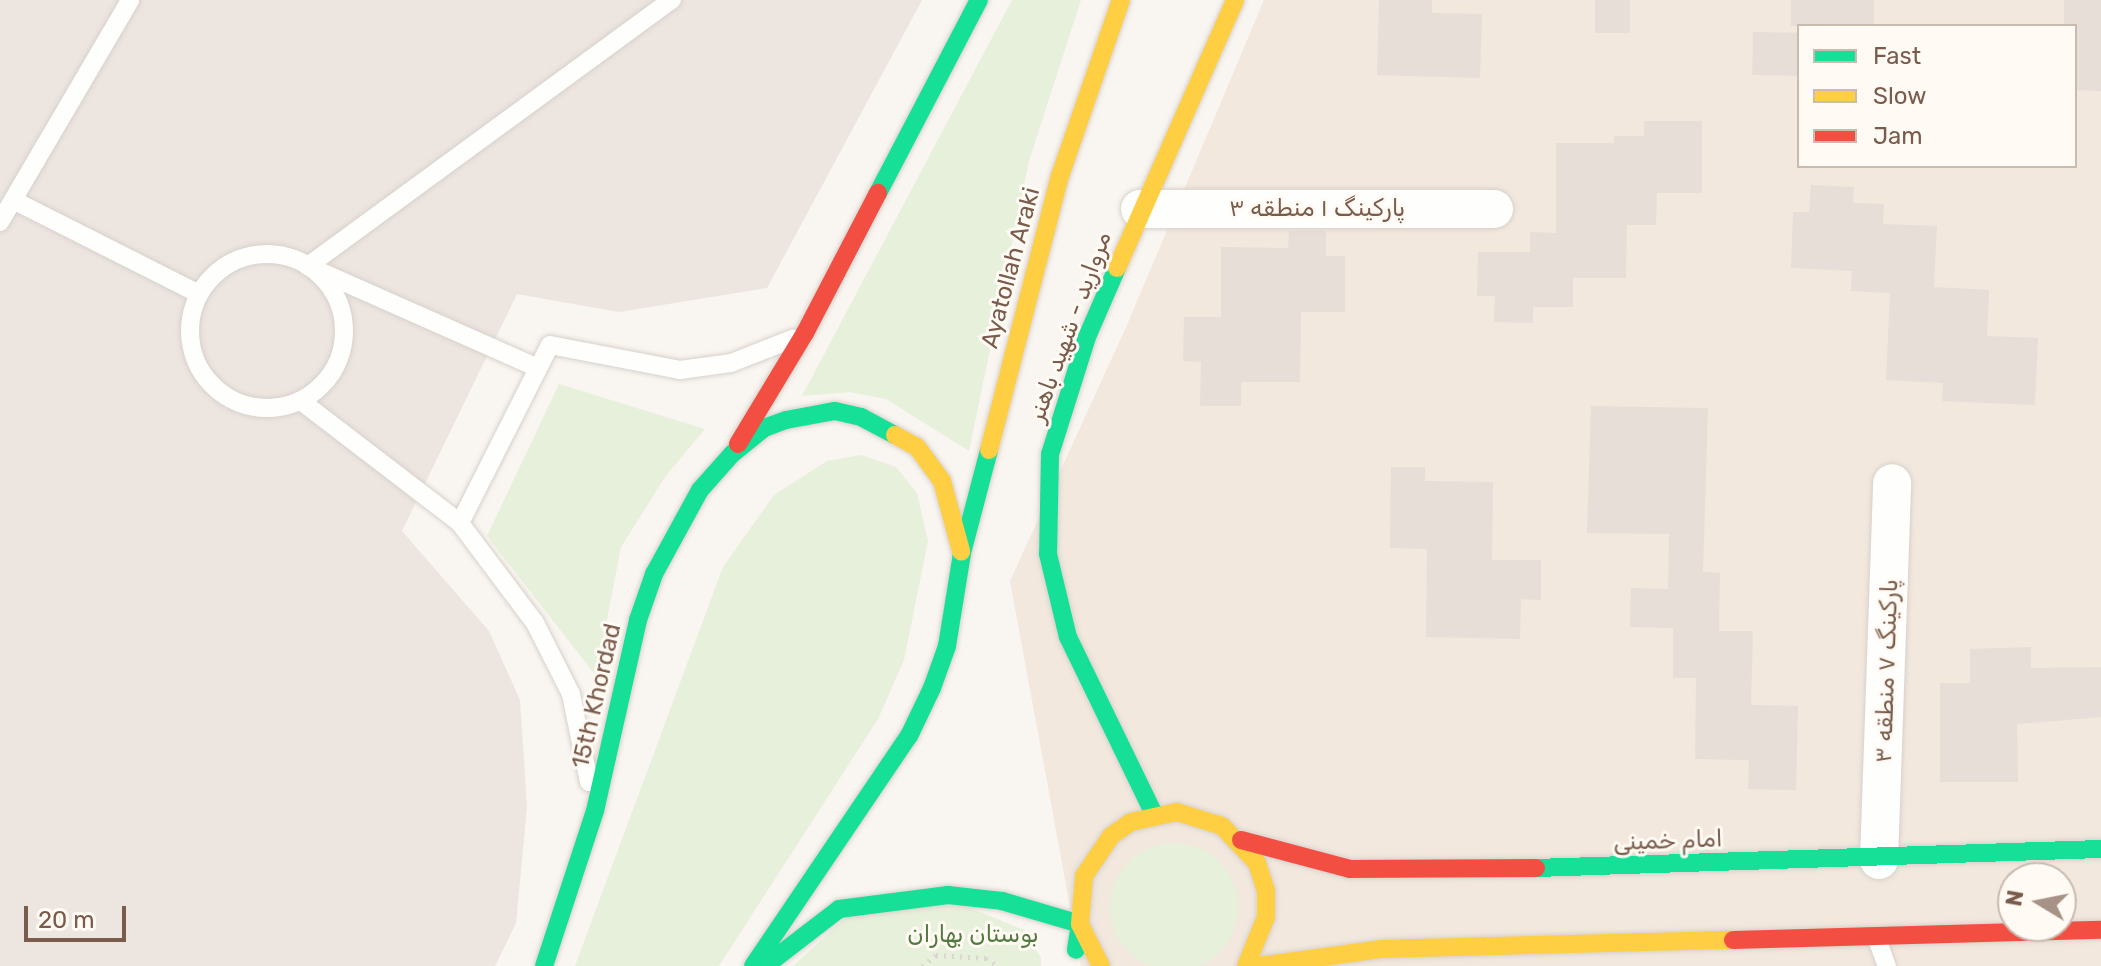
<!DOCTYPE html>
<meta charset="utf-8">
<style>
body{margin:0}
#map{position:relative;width:2101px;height:966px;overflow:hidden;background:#f9f5f0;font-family:Rubik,Cairo,sans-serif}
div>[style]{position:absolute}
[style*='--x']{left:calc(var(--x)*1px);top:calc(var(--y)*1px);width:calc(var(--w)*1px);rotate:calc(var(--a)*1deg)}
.residential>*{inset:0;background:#f2e8de}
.industrial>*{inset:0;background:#ede5e0}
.green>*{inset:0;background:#e7f0db}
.round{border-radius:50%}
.building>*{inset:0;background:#e6ded7;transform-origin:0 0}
.path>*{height:5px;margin-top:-2.5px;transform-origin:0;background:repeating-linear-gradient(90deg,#dcd5d0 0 2px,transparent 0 8px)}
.roads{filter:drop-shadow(0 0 2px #d7d1cb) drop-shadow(0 0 2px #d7d1cb)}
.lane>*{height:18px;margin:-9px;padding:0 9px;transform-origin:9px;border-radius:9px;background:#fefefd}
.lane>.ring{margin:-9px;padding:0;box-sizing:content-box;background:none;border:18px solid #fefefd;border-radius:50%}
.street>*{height:38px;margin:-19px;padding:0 19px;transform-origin:19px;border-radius:19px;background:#fefefd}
.fast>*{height:18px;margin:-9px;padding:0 9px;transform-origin:9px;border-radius:9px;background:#16e098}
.slow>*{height:18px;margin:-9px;padding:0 9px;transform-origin:9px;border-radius:9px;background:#ffcf43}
.jam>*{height:18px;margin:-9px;padding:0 9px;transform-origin:9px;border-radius:9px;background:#f24e42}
span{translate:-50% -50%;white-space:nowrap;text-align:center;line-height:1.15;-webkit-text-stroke:6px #fffaf3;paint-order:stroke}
.street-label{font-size:24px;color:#7a5c4d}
.park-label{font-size:24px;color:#537a41}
.legend{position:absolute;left:1797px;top:24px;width:280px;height:144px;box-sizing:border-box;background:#fffaf3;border:2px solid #cabbb1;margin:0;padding:10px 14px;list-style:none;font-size:24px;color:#7a5c4d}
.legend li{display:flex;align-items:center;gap:16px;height:40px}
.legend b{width:40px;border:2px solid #cabbb1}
.north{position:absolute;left:1997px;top:862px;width:80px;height:80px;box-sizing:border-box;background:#fffaf3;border:2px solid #cabbb1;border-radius:50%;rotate:280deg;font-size:22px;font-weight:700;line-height:32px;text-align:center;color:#7a5c4d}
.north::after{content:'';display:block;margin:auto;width:28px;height:36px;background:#a69286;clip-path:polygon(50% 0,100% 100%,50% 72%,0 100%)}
.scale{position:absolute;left:24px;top:906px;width:102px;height:36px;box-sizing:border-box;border:4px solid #7a5c4d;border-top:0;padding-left:10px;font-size:24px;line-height:28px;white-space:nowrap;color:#7a5c4d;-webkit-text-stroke:6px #fffaf3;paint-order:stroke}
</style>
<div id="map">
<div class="residential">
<div style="clip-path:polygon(evenodd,1264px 0,2101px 0,2101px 966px,1081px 966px,1010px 581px,1127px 325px,1264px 0,1799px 26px,2075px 26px,2075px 166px,1799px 166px,1799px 26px,1264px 0,2013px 878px,2061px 878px,2061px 926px,2013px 926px,2013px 878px)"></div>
</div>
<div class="industrial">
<div style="clip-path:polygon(0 0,922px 0,767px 288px,619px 312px,517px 294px,402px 531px,489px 631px,520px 700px,527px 807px,516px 923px,495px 966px,0 966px)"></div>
</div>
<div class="green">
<div style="clip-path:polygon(1012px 0,1081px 0,1029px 161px,969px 451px,886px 399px,850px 392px,802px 396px)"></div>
<div style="clip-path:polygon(559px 384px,705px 429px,665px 477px,621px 547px,596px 676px,487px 536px)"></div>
<div style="clip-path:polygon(861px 455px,896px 467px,917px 493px,928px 541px,904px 660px,878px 719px,719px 966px,575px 966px,723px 567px,774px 495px,827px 461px)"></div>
<div class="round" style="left:1110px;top:843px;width:128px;height:128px"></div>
<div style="clip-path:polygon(958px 903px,1024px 930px,1041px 958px,1041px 966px,793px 966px,853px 911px)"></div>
</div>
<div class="building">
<div style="clip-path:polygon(1379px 0,1432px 0,1432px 13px,1482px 14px,1480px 78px,1377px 75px)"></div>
<div style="left:1595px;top:0;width:35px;height:33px"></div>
<div style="left:1791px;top:0;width:83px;height:26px"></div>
<div style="clip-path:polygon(2064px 0,2101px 0,2101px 91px,2075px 90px,2075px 26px,2064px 26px)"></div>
<div style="left:1753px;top:32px;width:46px;height:43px;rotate:1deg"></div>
<div style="clip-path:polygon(1644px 121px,1702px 121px,1702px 193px,1657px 193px,1656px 225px,1627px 225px,1626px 278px,1573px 278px,1573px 307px,1533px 307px,1533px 323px,1494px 322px,1495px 296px,1477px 296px,1478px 252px,1530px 252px,1530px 232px,1556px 233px,1556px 143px,1614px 143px,1614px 136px,1644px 136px)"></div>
<div style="clip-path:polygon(1811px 185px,1854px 187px,1853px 203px,1884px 204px,1883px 224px,1937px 226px,1934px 287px,1989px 290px,1987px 336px,2038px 338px,2035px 405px,1942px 401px,1943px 383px,1886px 380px,1890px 293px,1851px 291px,1852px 271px,1791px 268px,1793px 212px,1809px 212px)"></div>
<div style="clip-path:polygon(1289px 231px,1326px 231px,1326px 256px,1345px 256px,1345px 312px,1301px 312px,1300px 382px,1241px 382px,1241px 406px,1200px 406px,1201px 362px,1183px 361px,1184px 317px,1221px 317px,1221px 247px,1288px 248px)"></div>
<div style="clip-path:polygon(1591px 406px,1708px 408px,1703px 572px,1720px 573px,1719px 631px,1753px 631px,1751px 705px,1798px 706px,1796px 790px,1748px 789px,1749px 760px,1695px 759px,1696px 678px,1673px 678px,1673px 628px,1630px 627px,1631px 588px,1668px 589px,1669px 534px,1587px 533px)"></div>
<div style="clip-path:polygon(1391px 467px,1425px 467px,1425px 481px,1493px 482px,1492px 560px,1541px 560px,1541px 600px,1521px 599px,1520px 639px,1426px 637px,1427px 549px,1390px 548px)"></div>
<div style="clip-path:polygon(2031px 647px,2031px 668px,2101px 667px,2101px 717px,2017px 724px,2018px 782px,1940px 782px,1940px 683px,1970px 683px,1970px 649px)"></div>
</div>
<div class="path">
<div style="--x:922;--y:966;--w:18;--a:-38"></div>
<div style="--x:936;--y:955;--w:50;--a:3.4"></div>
<div style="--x:986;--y:958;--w:14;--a:34"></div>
</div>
<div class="roads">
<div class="lane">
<div style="--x:13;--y:200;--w:208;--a:26.8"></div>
<div style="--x:0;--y:222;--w:257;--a:-59.6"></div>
<div class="ring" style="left:190px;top:254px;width:136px;height:136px"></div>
<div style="--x:538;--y:368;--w:252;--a:-156.1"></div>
<div style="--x:308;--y:266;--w:451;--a:-36.2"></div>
<div style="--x:301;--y:401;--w:200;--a:37.5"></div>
<div style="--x:589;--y:782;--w:90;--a:-101.6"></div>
<div style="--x:571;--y:694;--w:80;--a:-116.9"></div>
<div style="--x:535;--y:623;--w:125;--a:-126.9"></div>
<div style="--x:460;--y:523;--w:199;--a:-63.2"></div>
<div style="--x:550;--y:345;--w:132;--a:10.9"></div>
<div style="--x:680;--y:370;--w:51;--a:-7.8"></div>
<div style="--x:731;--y:363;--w:66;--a:-21.5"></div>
<div style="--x:1877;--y:939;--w:29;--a:70"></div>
</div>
<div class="street">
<div style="--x:1140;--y:209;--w:354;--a:0"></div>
<div style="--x:1879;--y:860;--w:377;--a:-88"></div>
</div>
<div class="fast">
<div style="--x:878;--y:193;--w:218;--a:-62.4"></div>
<div style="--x:1117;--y:268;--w:75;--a:113.5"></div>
<div style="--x:1087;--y:337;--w:123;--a:107.5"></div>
<div style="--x:1050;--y:454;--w:100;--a:91.1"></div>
<div style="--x:1048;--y:554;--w:85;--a:76.5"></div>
<div style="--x:1068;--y:637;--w:197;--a:64.1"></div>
<div style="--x:1536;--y:868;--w:565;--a:-1.93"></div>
<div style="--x:544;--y:966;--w:163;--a:-71.8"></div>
<div style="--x:595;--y:811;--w:196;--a:-77.3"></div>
<div style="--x:638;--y:620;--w:49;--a:-70.8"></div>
<div style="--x:654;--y:574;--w:96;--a:-61.3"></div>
<div style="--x:700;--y:490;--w:48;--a:-48.4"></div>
<div style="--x:732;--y:454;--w:41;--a:-39.1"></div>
<div style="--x:764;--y:428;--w:23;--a:-20"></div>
<div style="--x:786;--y:420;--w:50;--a:-10.4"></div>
<div style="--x:835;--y:411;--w:27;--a:13"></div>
<div style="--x:861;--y:417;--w:38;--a:28"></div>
<div style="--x:753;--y:966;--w:278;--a:-55.9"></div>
<div style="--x:909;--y:736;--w:53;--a:-64.4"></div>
<div style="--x:932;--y:688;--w:45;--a:-70.3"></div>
<div style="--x:947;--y:646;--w:94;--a:-80.8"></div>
<div style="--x:962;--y:553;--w:106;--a:-75.3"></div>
<div style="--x:765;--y:966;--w:93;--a:-37.6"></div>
<div style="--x:839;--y:909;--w:110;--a:-7.3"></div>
<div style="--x:948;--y:895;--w:54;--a:6.3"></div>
<div style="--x:1002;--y:901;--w:81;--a:16.4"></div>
<div style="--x:1080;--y:924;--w:26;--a:99"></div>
</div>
<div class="slow">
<div style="--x:1117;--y:268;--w:293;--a:-66.2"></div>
<div style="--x:895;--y:435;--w:25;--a:29"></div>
<div style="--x:917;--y:447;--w:42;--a:53.7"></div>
<div style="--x:942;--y:481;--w:73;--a:74.8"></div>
<div style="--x:989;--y:450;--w:283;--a:-75.5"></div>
<div style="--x:1060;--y:176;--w:186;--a:-70.9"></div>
<div style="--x:1101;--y:966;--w:47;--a:-116.6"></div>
<div style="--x:1080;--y:924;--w:48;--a:-85.2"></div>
<div style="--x:1084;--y:876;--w:48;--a:-56"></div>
<div style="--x:1111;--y:836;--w:24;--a:-35"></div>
<div style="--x:1131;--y:822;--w:47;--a:-12.3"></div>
<div style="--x:1177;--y:812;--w:47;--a:17.3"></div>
<div style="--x:1222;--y:826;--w:51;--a:46.6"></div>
<div style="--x:1257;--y:863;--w:28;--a:72"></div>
<div style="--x:1266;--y:890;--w:27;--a:90"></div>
<div style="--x:1266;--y:917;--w:53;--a:112.2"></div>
<div style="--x:1259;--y:966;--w:123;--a:-7.9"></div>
<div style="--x:1381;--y:949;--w:352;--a:-1.5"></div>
</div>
<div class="jam">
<div style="--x:738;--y:444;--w:130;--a:-58.9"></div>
<div style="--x:805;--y:333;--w:158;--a:-62.5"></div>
<div style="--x:1241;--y:840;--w:113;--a:14.9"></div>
<div style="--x:1350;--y:869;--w:186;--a:-0.3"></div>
<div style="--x:1733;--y:940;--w:368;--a:-1.6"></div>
</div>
</div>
<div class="street-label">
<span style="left:1317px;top:209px">پارکینگ ۱ منطقه ۳</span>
<span style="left:1011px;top:268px;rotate:-75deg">Ayatollah Araki</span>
<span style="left:1070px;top:327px;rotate:-70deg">مروارید - شهید باهنر</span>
<span style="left:1887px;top:671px;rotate:-88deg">پارکینگ ۷ منطقه ۳</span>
<span style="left:597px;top:696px;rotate:-77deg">15th Khordad</span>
<span style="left:1668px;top:841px;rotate:-2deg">امام خمینی</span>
</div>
<div class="park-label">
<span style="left:973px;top:935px">بوستان بهاران</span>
</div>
<ul class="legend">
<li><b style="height:10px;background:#16e098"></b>Fast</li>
<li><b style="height:10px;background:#ffcf43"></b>Slow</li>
<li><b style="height:10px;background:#f24e42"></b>Jam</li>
</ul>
<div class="north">N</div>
<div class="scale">20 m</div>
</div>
